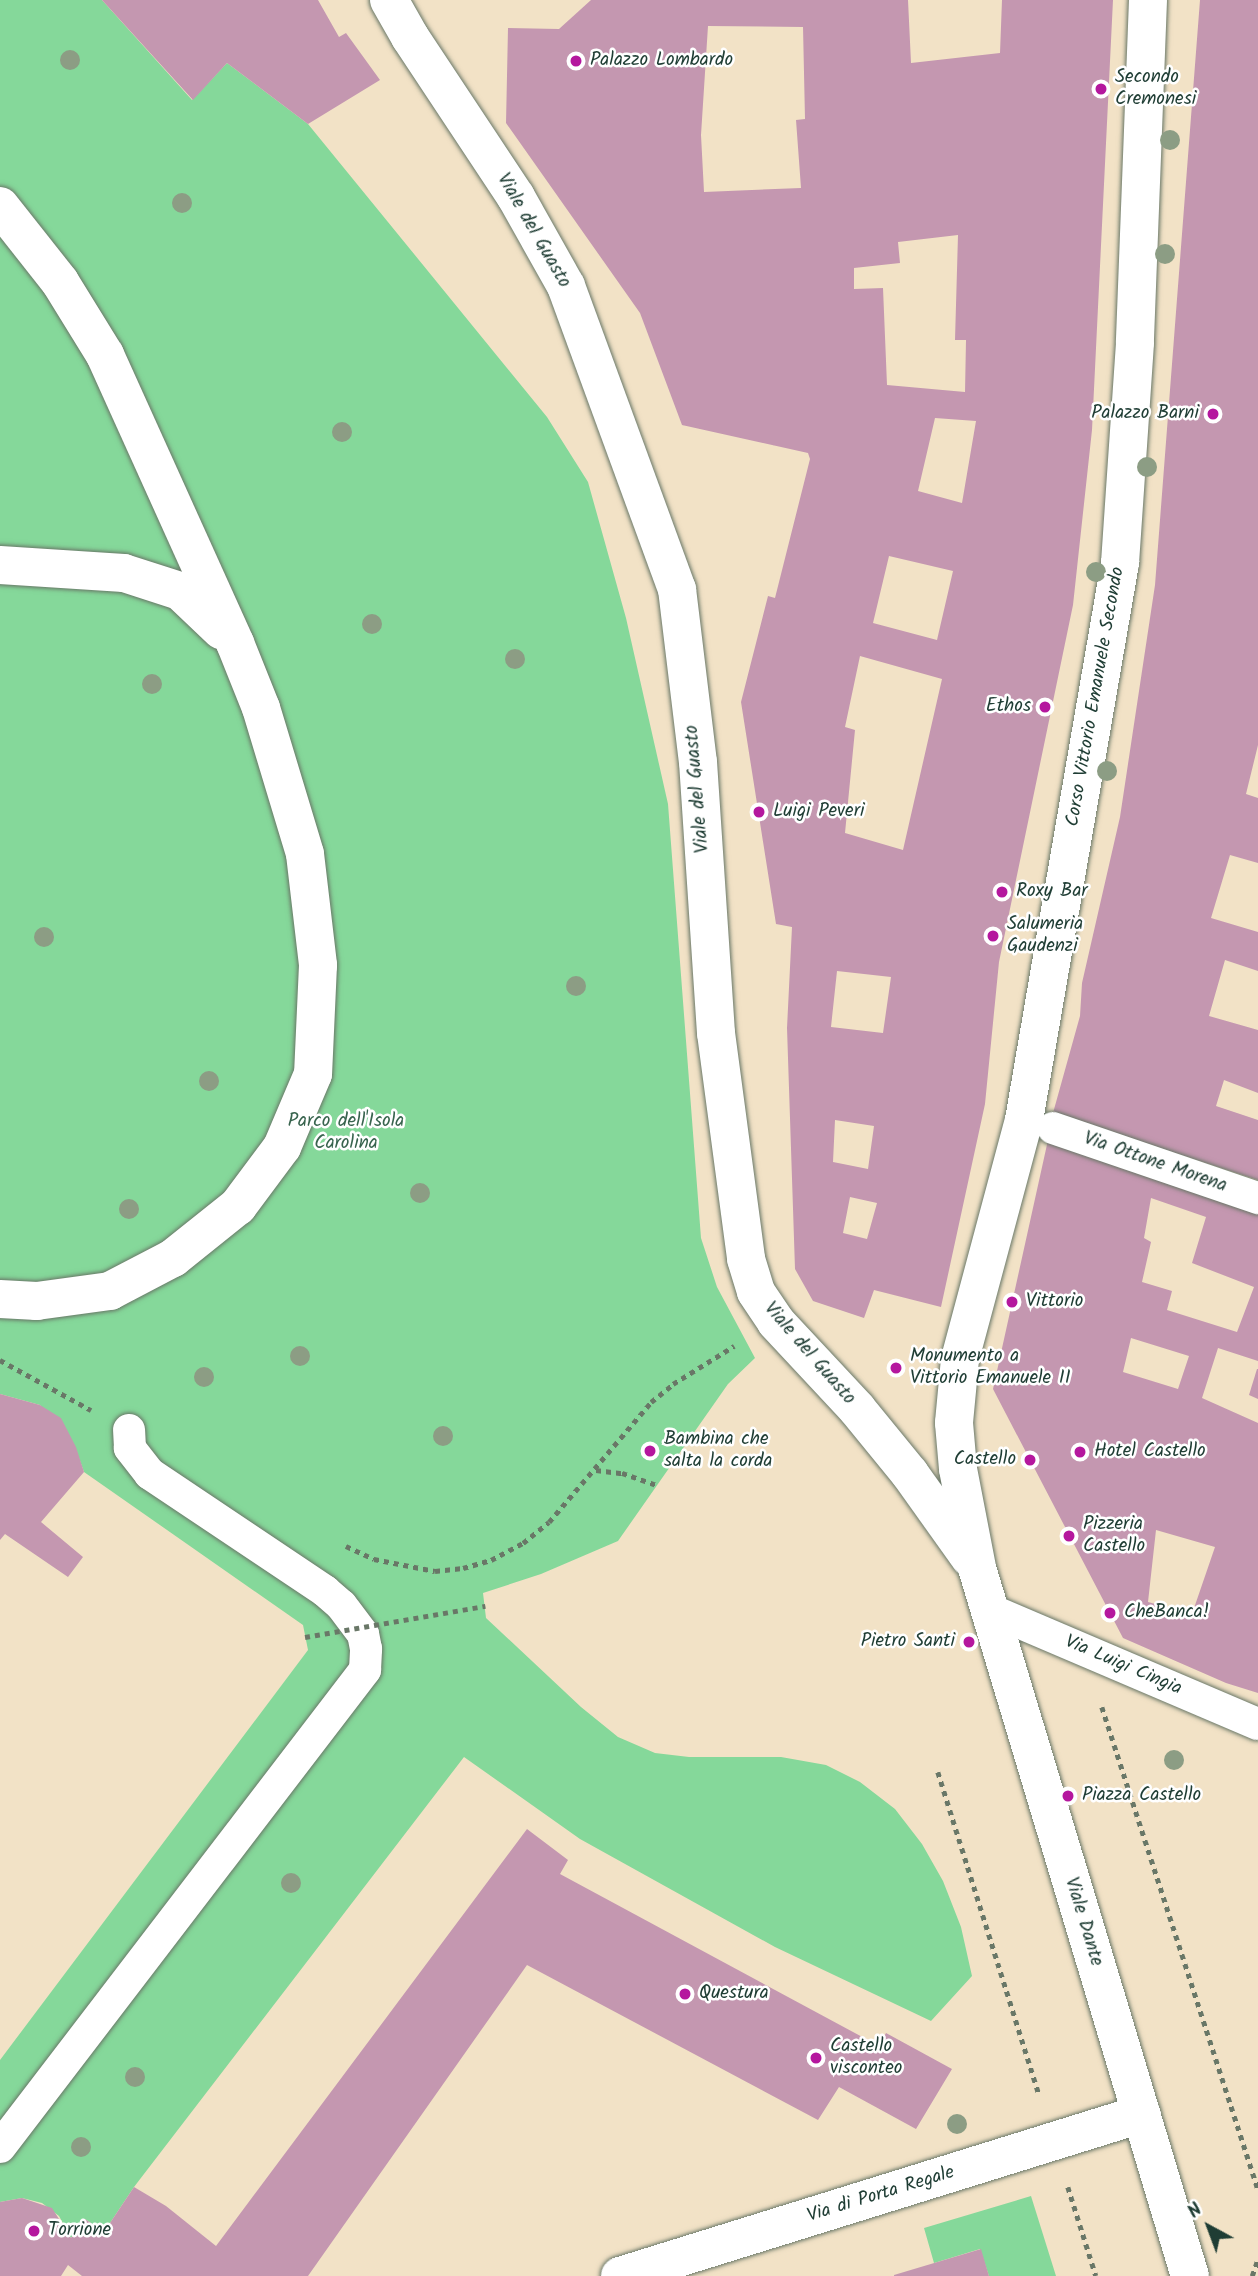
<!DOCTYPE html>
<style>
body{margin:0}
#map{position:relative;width:1258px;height:2276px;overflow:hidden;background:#f2e2c6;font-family:Kalam,sans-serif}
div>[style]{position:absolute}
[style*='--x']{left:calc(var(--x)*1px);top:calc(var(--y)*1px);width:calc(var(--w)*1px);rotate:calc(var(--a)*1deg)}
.green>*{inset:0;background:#85d89a}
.building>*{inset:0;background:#c497b0}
.path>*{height:4.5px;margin-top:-2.25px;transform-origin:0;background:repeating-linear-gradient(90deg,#697767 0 5px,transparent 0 10px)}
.roads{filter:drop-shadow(0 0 2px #697767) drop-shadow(0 0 2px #697767)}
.lane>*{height:32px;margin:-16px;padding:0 16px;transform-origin:16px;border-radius:16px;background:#fff}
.street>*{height:38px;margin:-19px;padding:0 19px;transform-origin:19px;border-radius:19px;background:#fff}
.path-bridge>*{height:4.5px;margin-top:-2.25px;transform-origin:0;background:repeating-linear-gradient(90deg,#697767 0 5px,transparent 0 10px)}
.trees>*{width:20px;height:20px;margin:-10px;border-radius:50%;background:#8c9d84}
.dots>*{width:19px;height:19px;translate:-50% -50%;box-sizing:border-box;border:4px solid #fff;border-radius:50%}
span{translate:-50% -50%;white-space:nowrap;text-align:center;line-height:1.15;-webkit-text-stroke:5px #fff;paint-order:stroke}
.poi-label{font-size:19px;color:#1f3d34}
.left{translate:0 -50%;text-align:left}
.right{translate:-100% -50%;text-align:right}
.street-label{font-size:19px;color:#1f3d34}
.park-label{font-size:19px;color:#38644e}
.north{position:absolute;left:1174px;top:2192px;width:70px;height:70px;-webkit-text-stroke:5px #fff;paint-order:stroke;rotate:319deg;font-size:19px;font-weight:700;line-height:28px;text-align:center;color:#1f3d34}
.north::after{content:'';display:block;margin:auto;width:24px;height:32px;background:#1f3d34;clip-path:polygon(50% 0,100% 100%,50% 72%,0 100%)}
</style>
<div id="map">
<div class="green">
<div style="clip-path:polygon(0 0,102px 0,192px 100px,227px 63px,308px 124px,547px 417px,588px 482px,626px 618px,668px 804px,701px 1238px,717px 1287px,755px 1358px,728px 1384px,618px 1541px,541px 1574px,483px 1593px,486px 1618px,581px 1707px,618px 1737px,655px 1753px,689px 1757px,781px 1757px,826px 1765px,860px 1782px,895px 1809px,922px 1844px,943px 1881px,961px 1927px,972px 1976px,931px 2021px,775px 1947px,580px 1839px,464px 1757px,134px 2187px,104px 2232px,85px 2219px,71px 2238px,59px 2216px,42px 2203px,22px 2198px,0 2202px,0 2060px,308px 1650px,303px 1625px,84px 1472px,75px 1447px,40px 1405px,0 1394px)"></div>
<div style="clip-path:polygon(1031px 2196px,1056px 2276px,989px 2276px,980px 2249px,934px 2263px,924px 2228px)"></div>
</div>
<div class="building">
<div style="clip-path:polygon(102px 0,318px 0,339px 37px,346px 33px,380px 80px,308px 124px,227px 63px,193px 100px)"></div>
<div style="clip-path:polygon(evenodd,591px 0,908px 0,911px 63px,1000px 53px,1002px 0,1113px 0,1092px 430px,1073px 605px,999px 962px,985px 1104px,941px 1307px,874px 1290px,864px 1318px,813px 1301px,795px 1269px,787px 1028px,792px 927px,776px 924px,741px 702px,768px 596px,775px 598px,810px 459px,808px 453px,682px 425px,640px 313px,506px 123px,508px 28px,559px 29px,591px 0,708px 26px,803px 27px,805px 119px,796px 120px,801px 188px,704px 192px,701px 135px,708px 26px,591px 0,958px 235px,955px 340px,966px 340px,965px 392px,887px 385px,883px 288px,854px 289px,854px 268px,900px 263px,898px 242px,958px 235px,591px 0,935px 418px,976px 421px,962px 503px,918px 491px,935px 418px,591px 0,889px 556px,953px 571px,937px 640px,873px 623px,889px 556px,591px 0,860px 656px,942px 679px,903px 850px,845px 833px,855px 730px,845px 727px,860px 656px,591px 0,837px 971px,891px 977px,883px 1033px,831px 1027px,837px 971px,591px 0,835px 1120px,874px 1126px,868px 1169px,833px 1162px,835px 1120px,591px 0,850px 1197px,877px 1203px,867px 1239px,843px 1233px,850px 1197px)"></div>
<div style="clip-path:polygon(1200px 0,1258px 0,1258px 745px,1246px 794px,1258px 798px,1258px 863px,1230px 855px,1211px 918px,1258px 932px,1258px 971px,1225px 960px,1209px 1016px,1258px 1030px,1258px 1093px,1224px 1080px,1216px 1106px,1258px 1120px,1258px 1180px,1053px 1113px,1080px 1016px,1082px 983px,1120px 817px,1155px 585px)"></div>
<div style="clip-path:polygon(evenodd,1048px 1140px,1258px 1210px,1258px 1361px,1218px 1348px,1202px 1398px,1258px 1423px,1258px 1693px,1226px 1683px,1123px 1638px,993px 1389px,1048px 1140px,1151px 1198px,1206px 1217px,1192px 1263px,1254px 1287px,1237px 1332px,1167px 1310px,1172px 1291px,1142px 1282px,1151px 1242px,1144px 1238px,1151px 1198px,1048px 1140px,1131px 1338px,1189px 1356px,1178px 1389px,1123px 1372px,1131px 1338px,1048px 1140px,1156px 1530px,1215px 1547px,1192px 1614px,1148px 1602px,1156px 1530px)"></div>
<div style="clip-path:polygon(1257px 1369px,1258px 1369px,1258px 1399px,1249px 1395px)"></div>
<div style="clip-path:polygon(0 1394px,40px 1405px,61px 1418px,76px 1447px,84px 1472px,41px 1522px,83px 1557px,68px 1577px,5px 1534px,0 1540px)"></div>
<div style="clip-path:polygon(527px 1829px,568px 1860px,560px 1874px,879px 2046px,886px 2033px,952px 2069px,916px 2129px,839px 2087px,818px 2120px,527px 1965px,308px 2276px,82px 2276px,68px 2265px,61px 2276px,0 2276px,0 2202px,22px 2198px,52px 2208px,71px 2238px,85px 2219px,104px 2232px,134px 2187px,166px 2206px,216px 2246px)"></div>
<div style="clip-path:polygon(981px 2249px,989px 2276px,894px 2276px,894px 2275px)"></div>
</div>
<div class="path">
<div style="--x:0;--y:1360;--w:104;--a:28.8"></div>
<div style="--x:596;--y:1470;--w:26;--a:7"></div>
<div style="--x:622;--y:1473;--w:37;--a:19"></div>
<div style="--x:346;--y:1546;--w:31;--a:25"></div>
<div style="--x:374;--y:1559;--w:62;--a:11.1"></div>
<div style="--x:435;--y:1571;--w:28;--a:-6"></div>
<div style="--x:463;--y:1568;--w:29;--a:-16"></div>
<div style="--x:491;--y:1560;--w:36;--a:-28"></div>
<div style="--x:523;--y:1543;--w:33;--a:-39"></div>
<div style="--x:549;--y:1522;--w:157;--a:-49.6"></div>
<div style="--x:651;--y:1402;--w:28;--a:-39"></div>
<div style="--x:673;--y:1384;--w:72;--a:-31.9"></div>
<div style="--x:1102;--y:1707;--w:507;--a:72.07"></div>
<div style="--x:938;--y:1772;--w:338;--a:72.6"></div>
<div style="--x:1068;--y:2187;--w:93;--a:72.5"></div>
<div style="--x:1252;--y:2276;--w:18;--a:-71"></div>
</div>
<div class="roads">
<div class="lane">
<div style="--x:1053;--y:1128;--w:217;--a:18.9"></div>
<div style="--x:988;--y:1609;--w:293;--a:23.1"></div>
<div style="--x:0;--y:2147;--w:601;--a:-52.58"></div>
<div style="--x:365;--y:1670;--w:21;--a:-87"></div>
<div style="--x:366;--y:1649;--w:15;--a:-101"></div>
<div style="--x:363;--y:1634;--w:36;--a:-127"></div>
<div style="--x:341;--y:1605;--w:21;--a:-139"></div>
<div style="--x:325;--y:1591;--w:211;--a:-146.2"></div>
<div style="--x:150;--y:1474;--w:33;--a:-128"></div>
<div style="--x:130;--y:1448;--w:18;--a:-93"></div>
</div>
<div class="street">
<div style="--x:389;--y:0;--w:43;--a:60.4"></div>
<div style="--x:410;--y:37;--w:192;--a:56.5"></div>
<div style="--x:516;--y:197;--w:102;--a:60.7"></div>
<div style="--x:566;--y:286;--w:323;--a:69.9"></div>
<div style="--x:677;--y:589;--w:174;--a:83.1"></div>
<div style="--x:698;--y:762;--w:272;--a:86.2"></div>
<div style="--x:716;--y:1033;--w:228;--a:82.4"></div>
<div style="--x:746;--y:1259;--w:34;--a:73"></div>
<div style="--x:756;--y:1292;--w:36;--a:56"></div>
<div style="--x:776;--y:1322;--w:119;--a:47"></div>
<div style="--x:857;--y:1409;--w:84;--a:50.8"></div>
<div style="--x:910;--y:1474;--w:103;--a:54.5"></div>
<div style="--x:1148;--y:0;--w:343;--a:92.2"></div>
<div style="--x:1135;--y:343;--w:221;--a:93.9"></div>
<div style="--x:1120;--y:563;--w:565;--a:99.78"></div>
<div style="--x:1024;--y:1120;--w:247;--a:105"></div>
<div style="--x:960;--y:1359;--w:64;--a:95.4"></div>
<div style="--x:954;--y:1423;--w:46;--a:85"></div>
<div style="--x:958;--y:1469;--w:101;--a:79.1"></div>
<div style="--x:977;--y:1568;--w:739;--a:73.26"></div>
<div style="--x:0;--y:206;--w:97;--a:51.7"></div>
<div style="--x:60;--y:282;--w:86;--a:58.3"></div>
<div style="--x:105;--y:355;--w:316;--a:65.7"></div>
<div style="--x:235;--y:643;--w:70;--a:68.2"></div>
<div style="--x:261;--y:708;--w:152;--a:73.2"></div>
<div style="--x:305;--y:854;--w:112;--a:83.3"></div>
<div style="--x:318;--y:965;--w:109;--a:92.6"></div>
<div style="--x:313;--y:1074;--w:79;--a:113"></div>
<div style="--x:282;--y:1147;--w:74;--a:126.7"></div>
<div style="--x:238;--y:1206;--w:83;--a:141.3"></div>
<div style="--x:173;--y:1258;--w:71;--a:152.4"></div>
<div style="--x:110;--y:1291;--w:74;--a:172.2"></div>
<div style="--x:37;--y:1301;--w:37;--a:-177"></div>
<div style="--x:0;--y:565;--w:124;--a:3.7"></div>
<div style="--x:124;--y:573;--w:59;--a:17.8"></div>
<div style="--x:180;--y:591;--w:57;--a:43.6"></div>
<div style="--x:620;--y:2276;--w:546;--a:-17.27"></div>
</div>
</div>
<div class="path-bridge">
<div style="--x:305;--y:1637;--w:183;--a:-9.8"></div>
</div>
<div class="trees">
<div style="left:70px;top:60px"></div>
<div style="left:1170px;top:140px"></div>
<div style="left:182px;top:203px"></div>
<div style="left:1165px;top:254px"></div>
<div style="left:342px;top:432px"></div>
<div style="left:1147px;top:467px"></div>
<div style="left:1096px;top:572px"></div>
<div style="left:372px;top:624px"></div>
<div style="left:515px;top:659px"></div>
<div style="left:152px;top:684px"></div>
<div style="left:1107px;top:771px"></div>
<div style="left:44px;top:937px"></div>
<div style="left:576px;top:986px"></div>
<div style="left:209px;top:1081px"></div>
<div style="left:420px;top:1193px"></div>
<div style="left:129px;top:1209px"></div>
<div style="left:300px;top:1356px"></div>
<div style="left:204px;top:1377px"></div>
<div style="left:443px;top:1436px"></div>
<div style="left:1174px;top:1760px"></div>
<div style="left:291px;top:1883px"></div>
<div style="left:135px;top:2077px"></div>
<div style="left:957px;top:2124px"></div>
<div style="left:81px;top:2147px"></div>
</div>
<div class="dots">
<div style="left:576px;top:61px;background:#b5179e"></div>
<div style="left:1101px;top:89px;background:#b5179e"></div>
<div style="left:1213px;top:414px;background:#b5179e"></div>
<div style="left:1045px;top:707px;background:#b5179e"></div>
<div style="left:759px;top:812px;background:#b5179e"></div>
<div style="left:1002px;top:892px;background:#b5179e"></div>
<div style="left:993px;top:936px;background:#b5179e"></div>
<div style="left:1012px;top:1302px;background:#b5179e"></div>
<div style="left:896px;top:1368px;background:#b5179e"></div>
<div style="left:650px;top:1451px;background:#b5179e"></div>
<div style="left:1080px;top:1452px;background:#b5179e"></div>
<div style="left:1030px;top:1460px;background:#b5179e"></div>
<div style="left:1069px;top:1536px;background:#b5179e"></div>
<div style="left:1110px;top:1613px;background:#b5179e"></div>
<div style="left:969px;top:1642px;background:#b5179e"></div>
<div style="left:1068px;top:1796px;background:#b5179e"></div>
<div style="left:685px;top:1994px;background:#b5179e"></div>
<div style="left:816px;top:2058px;background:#b5179e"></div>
<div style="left:34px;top:2231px;background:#b5179e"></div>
</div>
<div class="poi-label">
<span class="left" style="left:590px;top:61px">Palazzo Lombardo</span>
<span class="left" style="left:1115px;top:89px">Secondo<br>Cremonesi</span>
<span class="right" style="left:1199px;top:414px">Palazzo Barni</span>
<span class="right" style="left:1031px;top:707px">Ethos</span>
<span class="left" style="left:773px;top:812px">Luigi Peveri</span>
<span class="left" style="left:1016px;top:892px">Roxy Bar</span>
<span class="left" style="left:1007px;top:936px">Salumeria<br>Gaudenzi</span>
<span class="left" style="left:1026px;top:1302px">Vittorio</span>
<span class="left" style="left:910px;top:1368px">Monumento a<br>Vittorio Emanuele II</span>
<span class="left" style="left:664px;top:1451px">Bambina che<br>salta la corda</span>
<span class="left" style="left:1094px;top:1452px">Hotel Castello</span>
<span class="right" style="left:1016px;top:1460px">Castello</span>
<span class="left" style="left:1083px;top:1536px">Pizzeria<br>Castello</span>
<span class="left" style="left:1124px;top:1613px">CheBanca!</span>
<span class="right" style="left:955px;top:1642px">Pietro Santi</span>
<span class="left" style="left:1082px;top:1796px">Piazza Castello</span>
<span class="left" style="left:699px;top:1994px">Questura</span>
<span class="left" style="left:830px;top:2058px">Castello<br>visconteo</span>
<span class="left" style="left:48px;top:2231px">Torrione</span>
</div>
<div class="street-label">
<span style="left:533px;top:231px;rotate:60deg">Viale del Guasto</span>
<span style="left:1096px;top:697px;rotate:-80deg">Corso Vittorio Emanuele Secondo</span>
<span style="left:698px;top:789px;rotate:-95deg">Viale del Guasto</span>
<span style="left:1155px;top:1163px;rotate:19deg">Via Ottone Morena</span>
<span style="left:809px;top:1354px;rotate:49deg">Viale del Guasto</span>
<span style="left:1123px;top:1666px;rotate:23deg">Via Luigi Cingia</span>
<span style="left:1083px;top:1922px;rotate:73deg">Viale Dante</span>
<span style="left:881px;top:2195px;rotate:-17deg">Via di Porta Regale</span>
</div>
<div class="park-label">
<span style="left:346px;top:1133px">Parco dell'Isola<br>Carolina</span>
</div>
<div class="north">N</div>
</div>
